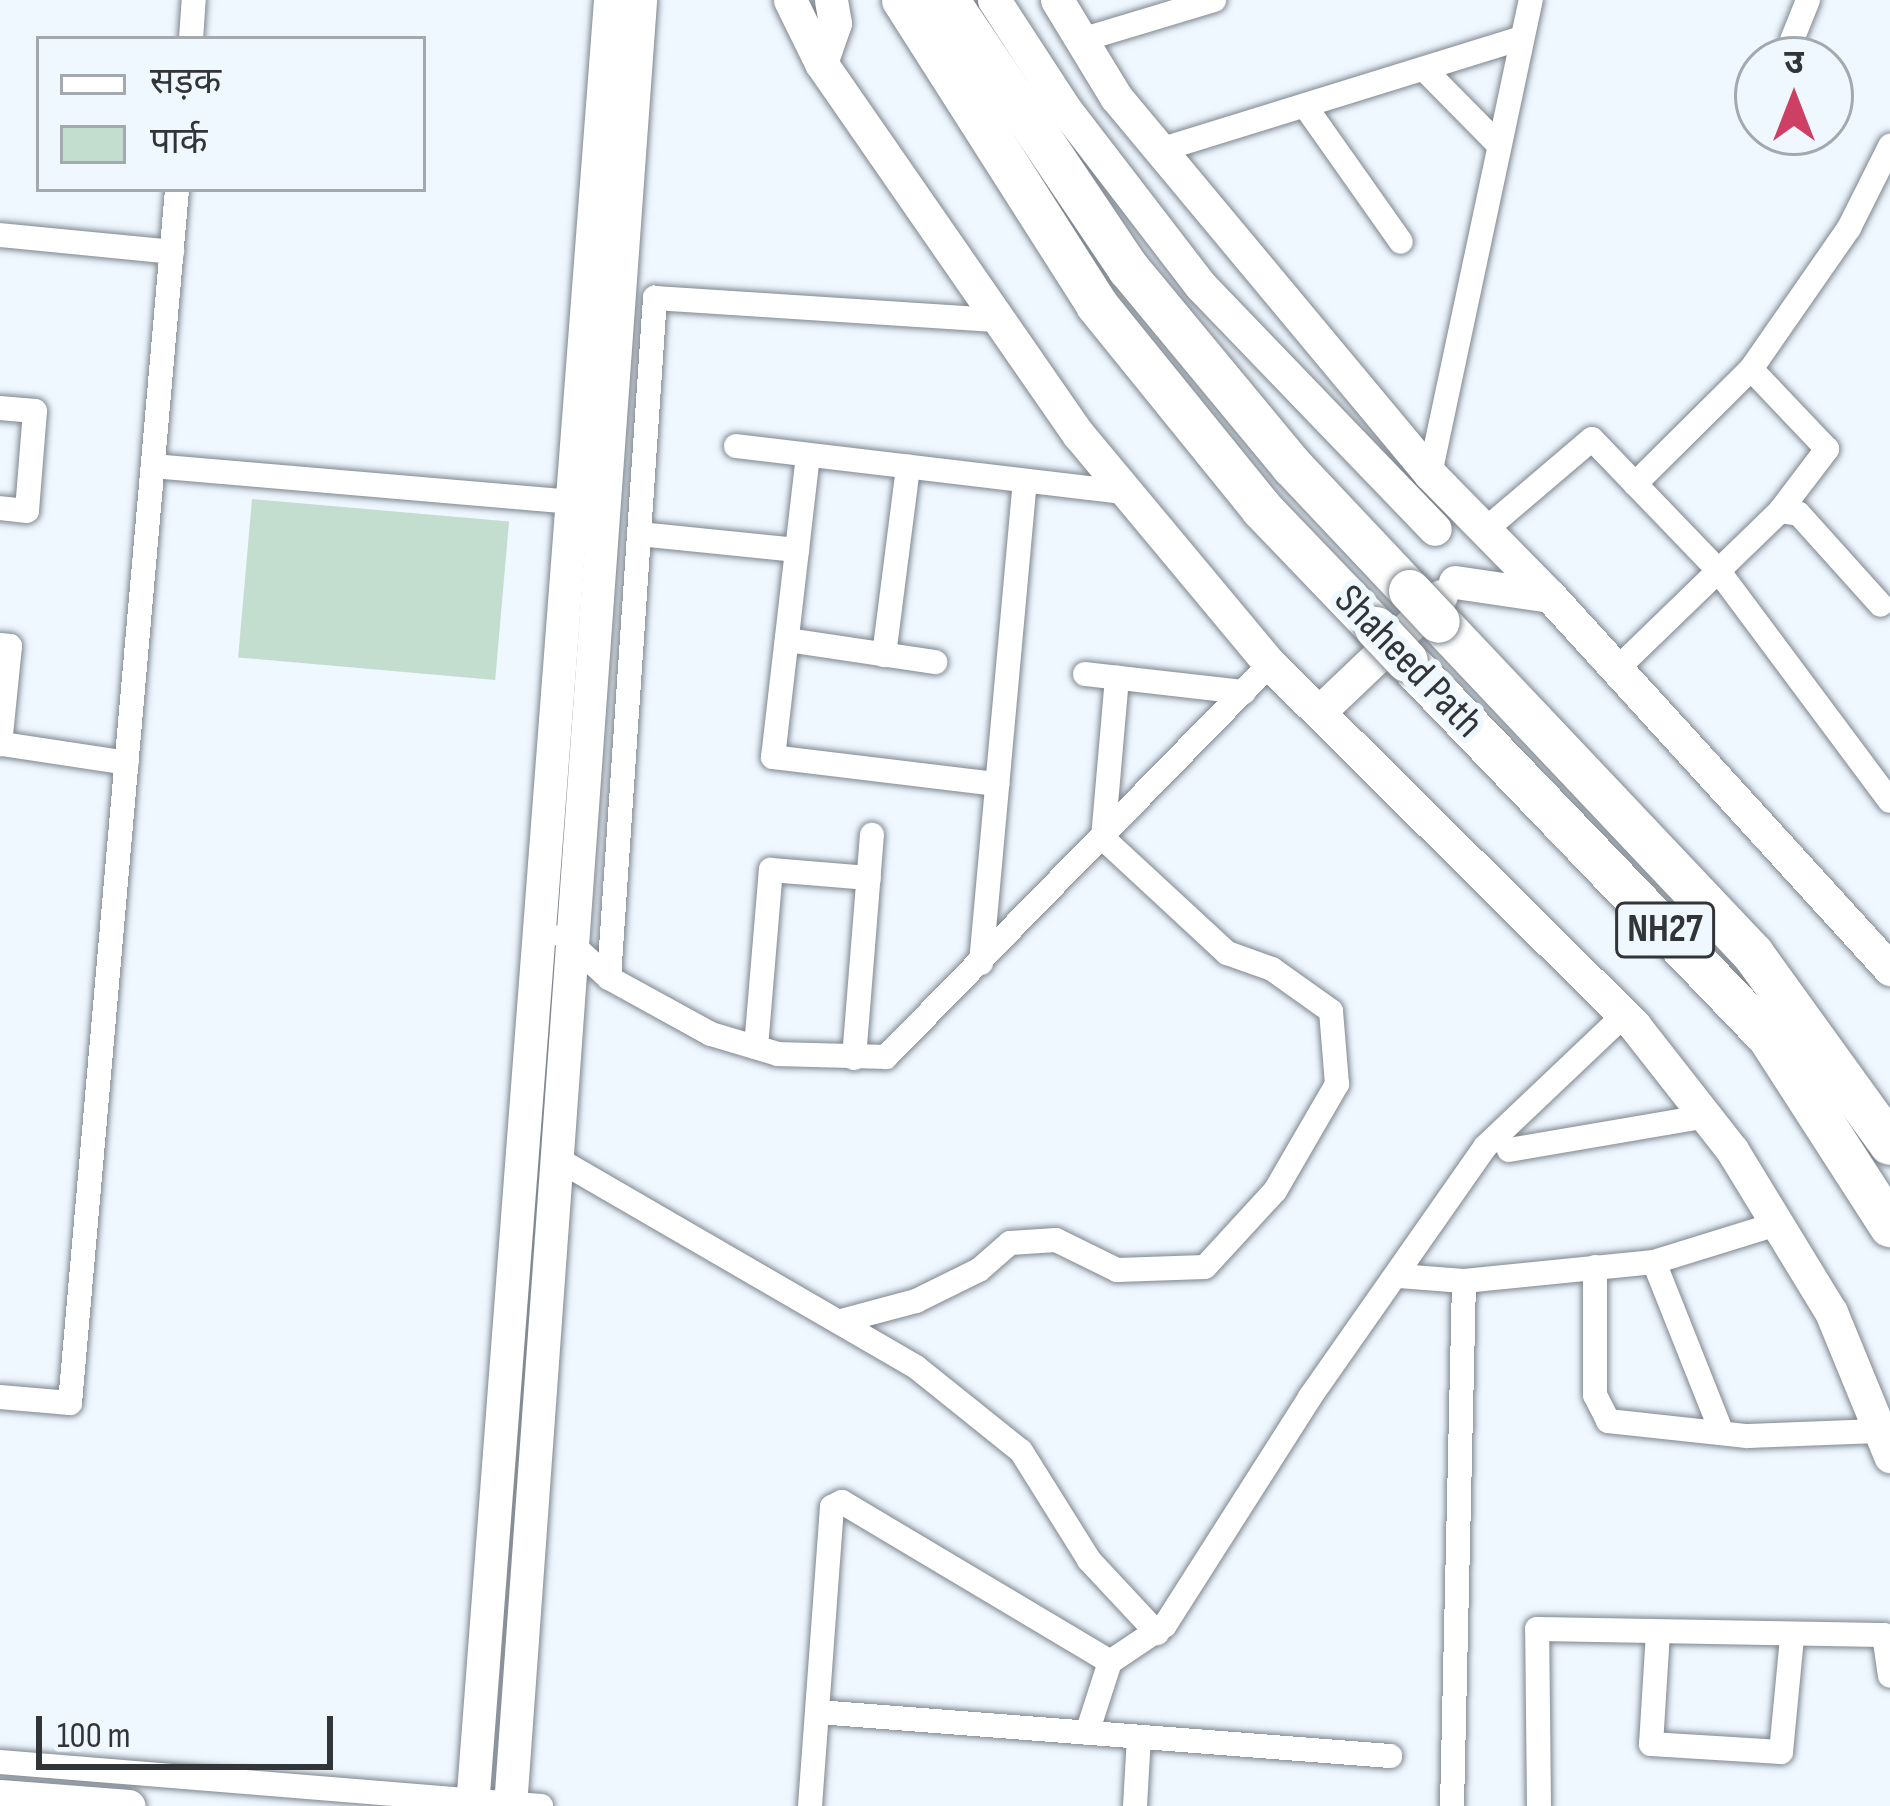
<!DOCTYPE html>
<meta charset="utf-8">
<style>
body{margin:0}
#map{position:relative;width:1890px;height:1806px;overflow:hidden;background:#eff7ff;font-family:"Sofia Sans Condensed","Noto Sans Devanagari",sans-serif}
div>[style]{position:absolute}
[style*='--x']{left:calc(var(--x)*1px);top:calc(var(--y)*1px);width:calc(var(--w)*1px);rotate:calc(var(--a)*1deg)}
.green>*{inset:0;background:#c3ddce;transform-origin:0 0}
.roads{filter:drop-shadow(0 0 3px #7f868e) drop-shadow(0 0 3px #7f868e)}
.street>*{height:24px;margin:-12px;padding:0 12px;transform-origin:12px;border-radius:12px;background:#fff}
.secondary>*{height:33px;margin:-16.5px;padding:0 16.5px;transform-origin:16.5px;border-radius:16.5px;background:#fff}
.highway>*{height:42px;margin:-21px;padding:0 21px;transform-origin:21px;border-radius:21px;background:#fff}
.bridges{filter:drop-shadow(0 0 3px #7f868e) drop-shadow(0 0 3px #7f868e)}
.highway-bridge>*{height:42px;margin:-21px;padding:0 21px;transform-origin:21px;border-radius:21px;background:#fff}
span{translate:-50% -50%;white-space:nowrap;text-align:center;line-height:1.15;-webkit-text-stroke:12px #eff7ff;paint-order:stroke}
.shield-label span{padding:3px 9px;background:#eff7ff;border:3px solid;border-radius:9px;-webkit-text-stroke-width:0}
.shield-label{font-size:39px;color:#323538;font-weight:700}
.street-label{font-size:42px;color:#323538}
.legend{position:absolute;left:36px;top:36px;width:390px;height:156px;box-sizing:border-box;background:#eff7ff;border:3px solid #a3a9af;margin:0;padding:15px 21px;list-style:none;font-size:36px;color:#323538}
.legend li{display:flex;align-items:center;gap:24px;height:60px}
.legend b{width:60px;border:3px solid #a3a9af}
.north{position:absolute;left:1734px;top:36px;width:120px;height:120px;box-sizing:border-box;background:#eff7ff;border:3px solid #a3a9af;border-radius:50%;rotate:0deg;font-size:33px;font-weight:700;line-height:48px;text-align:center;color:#323538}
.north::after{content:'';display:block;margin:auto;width:42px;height:54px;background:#ce3f64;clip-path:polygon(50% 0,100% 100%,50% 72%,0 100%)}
.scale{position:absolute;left:36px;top:1716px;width:297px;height:54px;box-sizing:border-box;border:6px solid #323538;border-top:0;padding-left:15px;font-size:36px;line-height:42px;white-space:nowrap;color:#323538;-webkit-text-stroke:9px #eff7ff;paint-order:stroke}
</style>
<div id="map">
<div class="green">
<div style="left:252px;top:499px;width:258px;height:159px;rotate:5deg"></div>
</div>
<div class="roads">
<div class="street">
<div style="--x:191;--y:39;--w:39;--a:-86"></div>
<div style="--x:1081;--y:40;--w:139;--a:-16.7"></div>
<div style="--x:1792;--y:40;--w:43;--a:-68.2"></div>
<div style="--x:1424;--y:69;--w:101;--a:45.4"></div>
<div style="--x:1305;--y:106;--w:166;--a:54.8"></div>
<div style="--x:1160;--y:150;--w:376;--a:-17.2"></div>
<div style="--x:0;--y:235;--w:173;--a:5.6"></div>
<div style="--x:0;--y:408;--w:35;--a:5"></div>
<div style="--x:35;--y:411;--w:100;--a:94.6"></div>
<div style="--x:27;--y:511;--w:27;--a:-174"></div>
<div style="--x:736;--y:446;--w:395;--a:6.8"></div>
<div style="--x:808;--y:455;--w:304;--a:96.6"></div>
<div style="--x:773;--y:757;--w:226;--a:6.9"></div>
<div style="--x:153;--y:466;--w:436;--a:4.9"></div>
<div style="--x:1430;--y:474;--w:485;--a:-78"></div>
<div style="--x:1635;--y:484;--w:163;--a:-44.8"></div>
<div style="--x:1780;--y:511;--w:78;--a:-52.8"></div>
<div style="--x:1827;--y:449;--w:110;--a:-133.5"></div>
<div style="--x:1751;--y:369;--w:172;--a:-55.2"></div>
<div style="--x:1849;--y:228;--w:92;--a:-63.4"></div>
<div style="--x:1485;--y:530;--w:140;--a:-40.4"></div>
<div style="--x:1592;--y:439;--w:180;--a:46.1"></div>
<div style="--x:1717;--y:569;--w:289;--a:53.3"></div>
<div style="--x:639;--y:534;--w:159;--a:5.8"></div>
<div style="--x:787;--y:640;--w:150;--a:8.5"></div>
<div style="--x:0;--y:645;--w:10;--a:6"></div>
<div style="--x:10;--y:646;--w:99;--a:95.8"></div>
<div style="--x:884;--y:655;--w:190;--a:-82.7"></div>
<div style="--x:1617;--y:669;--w:227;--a:-44.1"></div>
<div style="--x:1780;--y:511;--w:19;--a:9"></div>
<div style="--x:1799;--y:514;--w:122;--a:48"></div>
<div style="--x:1085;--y:674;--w:160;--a:6.5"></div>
<div style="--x:2;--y:744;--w:126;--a:8.6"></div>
<div style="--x:563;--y:936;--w:62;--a:42.4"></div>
<div style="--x:609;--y:978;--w:116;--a:28.8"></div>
<div style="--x:711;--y:1034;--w:70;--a:16.6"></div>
<div style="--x:778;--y:1054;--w:108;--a:1.6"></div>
<div style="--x:886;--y:1057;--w:549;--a:-45.66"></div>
<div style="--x:981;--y:963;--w:484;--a:-84.8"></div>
<div style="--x:609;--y:978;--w:682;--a:-86.13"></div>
<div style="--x:655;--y:298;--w:344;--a:3.7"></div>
<div style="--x:756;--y:1047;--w:178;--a:-85.2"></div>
<div style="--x:771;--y:870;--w:98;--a:4.7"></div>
<div style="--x:854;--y:1058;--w:224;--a:-85.4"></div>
<div style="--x:1509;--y:1150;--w:197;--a:-9.7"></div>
<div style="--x:559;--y:1160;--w:413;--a:30.1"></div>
<div style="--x:916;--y:1367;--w:134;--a:38.7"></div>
<div style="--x:1021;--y:1451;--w:128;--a:58"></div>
<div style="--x:1089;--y:1560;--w:100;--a:47"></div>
<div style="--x:1654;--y:1262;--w:179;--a:68.3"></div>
<div style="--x:1595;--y:1267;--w:128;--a:90"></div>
<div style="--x:1595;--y:1395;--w:29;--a:63"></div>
<div style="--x:1608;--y:1421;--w:140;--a:6.2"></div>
<div style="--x:1747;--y:1436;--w:132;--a:-2.2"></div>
<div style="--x:1399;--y:1276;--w:65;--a:4.4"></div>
<div style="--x:1464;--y:1281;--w:191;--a:-5.7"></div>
<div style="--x:1654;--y:1262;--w:129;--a:-17.2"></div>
<div style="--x:841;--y:1321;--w:78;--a:-14.9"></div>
<div style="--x:916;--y:1301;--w:70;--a:-26.2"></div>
<div style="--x:979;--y:1270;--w:41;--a:-41.1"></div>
<div style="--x:1010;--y:1243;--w:46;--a:-3.7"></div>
<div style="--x:1056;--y:1240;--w:68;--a:26.2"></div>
<div style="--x:1117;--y:1270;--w:88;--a:-2"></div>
<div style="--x:1205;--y:1267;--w:103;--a:-47.4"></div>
<div style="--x:1275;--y:1191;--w:124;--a:-59.9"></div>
<div style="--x:1337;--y:1084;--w:73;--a:-94.7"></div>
<div style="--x:1331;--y:1011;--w:72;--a:-144.6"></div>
<div style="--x:1272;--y:969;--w:48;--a:-160.4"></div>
<div style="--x:1227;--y:953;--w:169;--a:-137.2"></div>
<div style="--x:1103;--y:838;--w:161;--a:-85"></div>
<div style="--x:0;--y:1397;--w:70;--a:4.9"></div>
<div style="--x:70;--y:1403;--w:1219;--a:-84.96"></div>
<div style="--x:1658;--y:1633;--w:111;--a:93.6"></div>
<div style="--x:1651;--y:1744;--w:130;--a:3.5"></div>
<div style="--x:1781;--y:1752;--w:116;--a:-84.5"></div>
<div style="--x:818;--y:1712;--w:574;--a:4.4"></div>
<div style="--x:1087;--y:1733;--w:75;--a:-72.1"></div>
<div style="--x:1110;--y:1662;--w:66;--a:-33.9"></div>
<div style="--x:1165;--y:1625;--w:270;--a:-57.5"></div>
<div style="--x:1310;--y:1397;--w:305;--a:-55"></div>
<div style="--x:1485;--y:1147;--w:192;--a:-43.5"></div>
<div style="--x:0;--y:1762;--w:543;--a:4.65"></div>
<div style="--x:810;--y:1806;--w:300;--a:-85.8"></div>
<div style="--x:832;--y:1507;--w:11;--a:-27"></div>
<div style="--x:842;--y:1502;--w:312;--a:30.8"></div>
<div style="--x:1135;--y:1806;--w:69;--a:-86.7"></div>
<div style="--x:1452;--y:1806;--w:525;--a:-88.69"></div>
<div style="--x:1539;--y:1806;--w:177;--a:-90.6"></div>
<div style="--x:1537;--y:1629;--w:347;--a:1"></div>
<div style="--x:1884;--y:1635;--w:41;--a:81.7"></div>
</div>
<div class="secondary">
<div style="--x:790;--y:0;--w:70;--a:63.8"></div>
<div style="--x:821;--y:63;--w:453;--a:55.3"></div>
<div style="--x:1079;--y:435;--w:298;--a:50.2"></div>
<div style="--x:1270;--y:664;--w:513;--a:44.76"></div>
<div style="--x:1634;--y:1025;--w:159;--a:51.9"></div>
<div style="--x:1732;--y:1150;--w:190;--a:58.6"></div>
<div style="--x:1831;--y:1312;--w:156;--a:67.7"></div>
<div style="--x:994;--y:0;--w:130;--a:56.9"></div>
<div style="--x:1065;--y:109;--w:223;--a:52.5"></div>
<div style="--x:1201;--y:286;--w:337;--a:46.1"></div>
<div style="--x:1057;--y:0;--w:114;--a:58.7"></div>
<div style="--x:1116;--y:97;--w:491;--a:50.2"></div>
<div style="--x:1430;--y:474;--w:171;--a:45.5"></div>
<div style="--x:821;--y:63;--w:42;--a:-70.7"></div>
<div style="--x:835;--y:23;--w:23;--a:-100"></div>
<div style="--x:1455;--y:582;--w:96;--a:8.4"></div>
<div style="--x:1550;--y:596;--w:505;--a:47.65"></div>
<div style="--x:1319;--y:712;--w:168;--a:-43.6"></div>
<div style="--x:0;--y:1796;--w:129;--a:4.4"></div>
<div style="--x:472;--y:1806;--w:1811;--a:-85.63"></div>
<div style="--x:510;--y:1806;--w:1811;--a:-85.88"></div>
</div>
<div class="highway">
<div style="--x:903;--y:0;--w:361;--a:57.5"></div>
<div style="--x:1097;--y:305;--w:262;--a:51"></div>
<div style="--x:1262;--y:509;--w:165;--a:46.2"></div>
<div style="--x:948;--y:0;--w:324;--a:56.1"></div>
<div style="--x:1129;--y:269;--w:256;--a:50.4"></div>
<div style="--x:1292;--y:466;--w:172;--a:46.7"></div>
<div style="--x:1439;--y:622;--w:457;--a:46.6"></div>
<div style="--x:1753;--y:954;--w:234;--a:54.2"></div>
<div style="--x:1407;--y:661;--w:523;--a:46.16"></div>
<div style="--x:1769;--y:1038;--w:224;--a:57.2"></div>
</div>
</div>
<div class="bridges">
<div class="highway-bridge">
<div style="--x:1410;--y:591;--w:42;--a:46.9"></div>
<div style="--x:1376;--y:628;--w:45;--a:46.8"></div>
</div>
</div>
<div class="shield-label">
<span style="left:1665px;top:930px">NH27</span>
</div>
<div class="street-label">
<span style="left:1408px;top:662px;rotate:46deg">Shaheed Path</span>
</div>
<ul class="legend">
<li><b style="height:15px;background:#fff"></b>सड़क</li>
<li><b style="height:33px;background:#c3ddce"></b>पार्क</li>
</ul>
<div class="north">उ</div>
<div class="scale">100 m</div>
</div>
